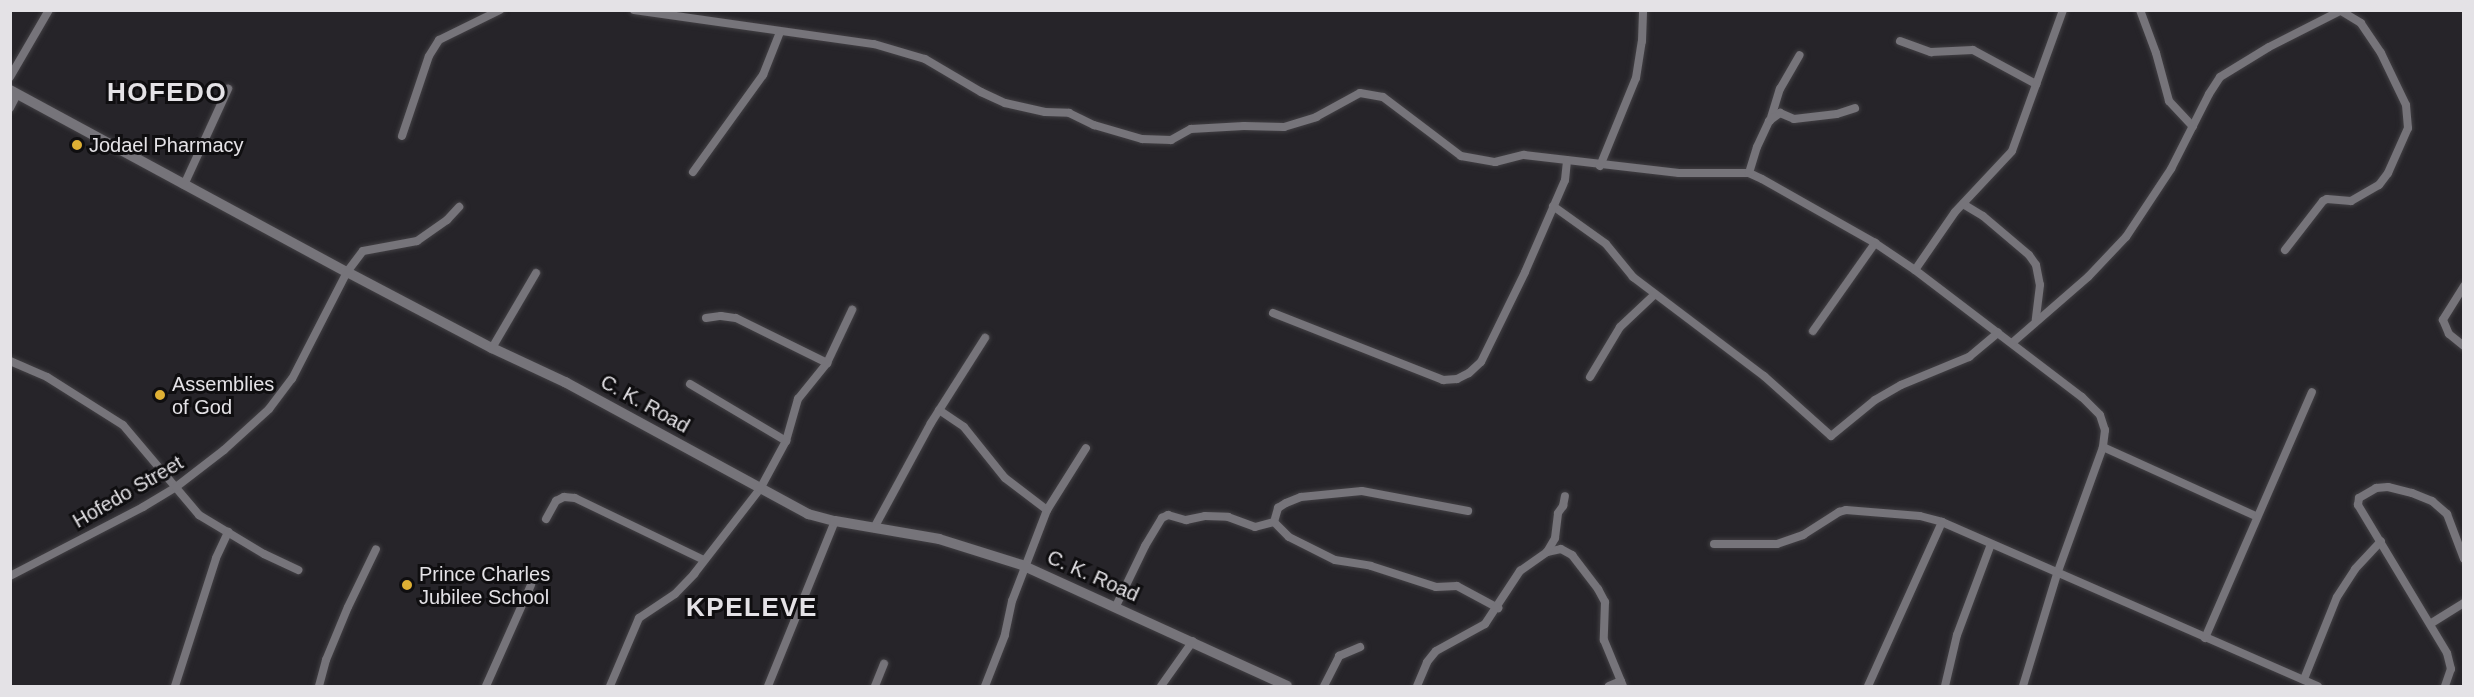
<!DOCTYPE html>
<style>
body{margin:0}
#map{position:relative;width:2474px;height:697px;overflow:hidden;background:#262429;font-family:Arial,sans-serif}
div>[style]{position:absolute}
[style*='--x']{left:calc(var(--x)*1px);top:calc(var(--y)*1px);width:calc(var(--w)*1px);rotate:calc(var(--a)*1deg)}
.roads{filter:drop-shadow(0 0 2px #424044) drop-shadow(0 0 2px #424044)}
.minor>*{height:8px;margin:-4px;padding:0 4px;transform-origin:4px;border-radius:4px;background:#76747a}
.tertiary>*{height:10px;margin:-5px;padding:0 5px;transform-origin:5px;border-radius:5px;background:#76747a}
.dots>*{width:16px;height:16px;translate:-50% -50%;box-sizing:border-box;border:3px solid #0f0e10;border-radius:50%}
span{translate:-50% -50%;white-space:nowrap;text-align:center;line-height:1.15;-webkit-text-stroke:6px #0f0e10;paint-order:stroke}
.poi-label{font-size:20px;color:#e4e2e6}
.left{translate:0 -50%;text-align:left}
.street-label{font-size:20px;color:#e4e2e6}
.district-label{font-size:26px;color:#e4e2e6;font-weight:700;letter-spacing:1.5px}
.frame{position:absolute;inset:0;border:12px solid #e4e2e6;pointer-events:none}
</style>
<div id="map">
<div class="roads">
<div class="minor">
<div style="--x:634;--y:10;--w:242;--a:8.1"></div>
<div style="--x:874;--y:44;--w:53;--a:16.4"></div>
<div style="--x:925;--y:59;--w:65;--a:30.5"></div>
<div style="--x:981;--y:92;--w:26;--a:25"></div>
<div style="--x:1005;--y:103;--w:41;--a:12.7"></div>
<div style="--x:1045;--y:112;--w:24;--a:2"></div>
<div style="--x:1069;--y:113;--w:28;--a:26"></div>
<div style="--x:1094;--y:125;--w:50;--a:16.3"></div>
<div style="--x:1142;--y:139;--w:29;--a:2"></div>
<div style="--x:1171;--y:140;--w:23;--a:-29"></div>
<div style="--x:1191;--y:129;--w:53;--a:-3.2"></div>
<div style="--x:1244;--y:126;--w:40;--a:1.4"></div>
<div style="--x:1284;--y:127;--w:34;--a:-17"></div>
<div style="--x:1316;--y:117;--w:50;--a:-28.6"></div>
<div style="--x:1360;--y:93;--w:23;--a:10"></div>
<div style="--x:1383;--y:97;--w:98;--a:37.1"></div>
<div style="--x:1461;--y:156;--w:35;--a:10"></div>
<div style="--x:1495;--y:162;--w:30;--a:-14"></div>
<div style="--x:1524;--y:155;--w:156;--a:6.6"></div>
<div style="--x:1679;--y:173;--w:70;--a:0"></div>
<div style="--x:1749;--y:173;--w:14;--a:25"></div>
<div style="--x:1762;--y:179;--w:130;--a:29.5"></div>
<div style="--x:1875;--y:243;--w:48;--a:34"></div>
<div style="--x:1915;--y:270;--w:210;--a:37.3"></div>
<div style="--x:2082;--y:397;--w:25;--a:45"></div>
<div style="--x:2100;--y:415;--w:16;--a:72"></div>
<div style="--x:2105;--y:430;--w:17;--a:97"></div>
<div style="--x:2103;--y:447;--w:135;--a:109.9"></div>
<div style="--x:2057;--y:574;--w:117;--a:106.9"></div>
<div style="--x:2140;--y:10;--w:46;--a:69.6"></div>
<div style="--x:2156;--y:53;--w:50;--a:74.8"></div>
<div style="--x:2169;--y:101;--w:35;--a:47"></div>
<div style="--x:1900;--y:41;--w:33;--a:20"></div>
<div style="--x:1931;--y:52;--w:42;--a:-2.7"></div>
<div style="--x:1973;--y:50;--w:72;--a:28.4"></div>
<div style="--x:10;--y:77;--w:78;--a:-59.8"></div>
<div style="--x:10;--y:108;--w:16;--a:-63"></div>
<div style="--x:1770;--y:121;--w:34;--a:-73"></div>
<div style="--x:1780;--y:89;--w:39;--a:-60"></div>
<div style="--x:402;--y:136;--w:84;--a:-71.4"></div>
<div style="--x:429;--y:56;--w:19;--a:-58"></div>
<div style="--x:439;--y:40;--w:68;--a:-26.2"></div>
<div style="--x:1600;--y:166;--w:95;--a:-67.8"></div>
<div style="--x:1636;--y:78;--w:37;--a:-81"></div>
<div style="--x:1642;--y:41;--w:31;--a:-88"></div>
<div style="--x:693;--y:172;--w:120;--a:-54.2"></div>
<div style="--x:763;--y:75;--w:46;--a:-68.4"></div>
<div style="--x:1749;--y:173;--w:27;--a:-73"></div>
<div style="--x:1757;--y:147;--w:29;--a:-65"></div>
<div style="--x:1769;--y:121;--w:14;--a:-36"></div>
<div style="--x:1780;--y:113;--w:15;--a:23"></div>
<div style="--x:1794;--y:119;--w:43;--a:-6.6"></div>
<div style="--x:1837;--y:114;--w:19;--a:-18"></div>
<div style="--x:184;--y:185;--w:106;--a:-65.4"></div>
<div style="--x:1963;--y:204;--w:23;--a:31"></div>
<div style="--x:1983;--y:216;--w:60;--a:40.3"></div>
<div style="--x:2029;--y:255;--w:12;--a:55"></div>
<div style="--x:2036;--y:265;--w:20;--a:79"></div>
<div style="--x:2040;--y:285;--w:35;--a:97"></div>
<div style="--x:1553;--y:206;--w:65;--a:35.6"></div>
<div style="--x:1606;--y:244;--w:43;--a:50.7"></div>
<div style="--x:1633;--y:277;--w:164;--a:37.1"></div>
<div style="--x:1764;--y:376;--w:90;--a:41.8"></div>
<div style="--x:1831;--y:436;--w:57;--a:-39.3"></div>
<div style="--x:1875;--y:400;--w:30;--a:-30"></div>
<div style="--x:1901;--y:385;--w:74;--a:-22.4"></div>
<div style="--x:1969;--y:357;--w:38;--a:-40"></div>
<div style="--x:2285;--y:250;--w:62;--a:-52.2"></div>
<div style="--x:2323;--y:201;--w:4;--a:-27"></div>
<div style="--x:2327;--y:199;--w:24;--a:5"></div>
<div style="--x:2351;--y:201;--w:32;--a:-30"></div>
<div style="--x:2379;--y:185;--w:15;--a:-53"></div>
<div style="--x:2388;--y:173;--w:49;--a:-66"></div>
<div style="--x:2408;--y:128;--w:23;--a:-95"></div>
<div style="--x:2406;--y:105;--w:58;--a:-115.7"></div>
<div style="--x:2381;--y:53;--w:36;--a:-124"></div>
<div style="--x:2361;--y:23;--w:23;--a:-149"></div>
<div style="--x:1915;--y:270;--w:70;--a:-55.4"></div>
<div style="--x:1955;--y:212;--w:83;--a:-46.9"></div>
<div style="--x:2012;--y:151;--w:150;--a:-70.1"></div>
<div style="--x:2464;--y:286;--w:40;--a:122"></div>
<div style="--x:2443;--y:320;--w:15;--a:67"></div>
<div style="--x:2449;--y:334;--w:19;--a:39"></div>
<div style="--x:1273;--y:313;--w:183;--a:21.5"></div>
<div style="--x:1443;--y:380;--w:14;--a:-4"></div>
<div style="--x:1457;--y:379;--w:13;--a:-27"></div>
<div style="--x:1469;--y:373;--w:16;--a:-43"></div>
<div style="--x:1481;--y:362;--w:100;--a:-63.9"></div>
<div style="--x:1525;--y:272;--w:100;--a:-66.5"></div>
<div style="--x:1565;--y:180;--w:20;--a:-84"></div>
<div style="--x:706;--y:318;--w:15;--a:-8"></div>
<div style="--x:721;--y:316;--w:15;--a:8"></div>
<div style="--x:736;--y:318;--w:102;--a:26.3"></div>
<div style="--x:1813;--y:331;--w:108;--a:-54.8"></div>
<div style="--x:2012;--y:343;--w:101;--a:-41"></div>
<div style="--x:2088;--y:277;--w:55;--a:-46.5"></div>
<div style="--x:2126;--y:237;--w:82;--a:-56.5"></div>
<div style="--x:2171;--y:169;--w:84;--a:-63.1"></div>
<div style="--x:2209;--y:94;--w:20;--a:-57"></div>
<div style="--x:2220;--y:77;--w:57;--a:-31.5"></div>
<div style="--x:2269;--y:47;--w:82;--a:-26.9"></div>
<div style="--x:492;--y:348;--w:87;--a:-59.6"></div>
<div style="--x:10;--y:361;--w:40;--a:23.4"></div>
<div style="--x:47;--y:377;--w:90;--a:32.3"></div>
<div style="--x:123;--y:425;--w:118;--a:49.8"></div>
<div style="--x:199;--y:515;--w:76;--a:31"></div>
<div style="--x:264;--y:554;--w:38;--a:25"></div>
<div style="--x:1590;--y:377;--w:58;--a:-59"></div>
<div style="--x:1620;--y:327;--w:48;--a:-43.3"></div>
<div style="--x:690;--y:384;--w:112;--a:30.7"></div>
<div style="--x:939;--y:410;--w:30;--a:34"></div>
<div style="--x:964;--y:427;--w:65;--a:51.2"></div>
<div style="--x:1005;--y:478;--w:53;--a:37.3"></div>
<div style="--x:1047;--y:510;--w:97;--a:111"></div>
<div style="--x:1012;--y:601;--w:35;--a:102"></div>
<div style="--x:1005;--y:635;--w:55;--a:111.4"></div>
<div style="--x:2103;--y:447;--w:168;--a:24.3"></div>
<div style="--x:1047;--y:510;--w:73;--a:-57.8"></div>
<div style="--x:546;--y:519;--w:21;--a:-61"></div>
<div style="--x:556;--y:501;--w:9;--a:-27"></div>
<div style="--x:564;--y:497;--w:11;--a:5"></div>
<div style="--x:575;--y:498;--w:143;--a:25.7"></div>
<div style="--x:1274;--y:522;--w:15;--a:-74"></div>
<div style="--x:1278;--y:508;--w:9;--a:-32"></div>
<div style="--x:1286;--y:503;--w:16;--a:-22"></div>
<div style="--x:1301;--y:497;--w:61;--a:-5.6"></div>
<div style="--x:1362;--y:491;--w:108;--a:10.7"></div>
<div style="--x:874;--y:528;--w:119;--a:-61.5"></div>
<div style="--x:931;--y:423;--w:101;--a:-57.6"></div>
<div style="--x:1714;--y:544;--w:63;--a:0"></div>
<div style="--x:1777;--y:544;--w:28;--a:-19"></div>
<div style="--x:1803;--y:535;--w:43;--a:-32.6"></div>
<div style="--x:1839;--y:512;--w:7;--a:-16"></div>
<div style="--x:1846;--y:510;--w:74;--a:4.6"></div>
<div style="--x:1920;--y:516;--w:23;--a:15"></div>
<div style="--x:1942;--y:522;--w:410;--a:23.6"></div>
<div style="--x:1547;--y:552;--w:14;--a:-12"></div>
<div style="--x:1561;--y:549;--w:13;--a:29"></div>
<div style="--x:1572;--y:555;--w:43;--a:52.6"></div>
<div style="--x:1598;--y:589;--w:15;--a:62"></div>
<div style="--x:1605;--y:602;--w:38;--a:92"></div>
<div style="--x:1604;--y:640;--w:50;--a:67.6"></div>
<div style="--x:10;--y:576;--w:150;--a:-27.4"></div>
<div style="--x:143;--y:507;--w:39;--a:-31"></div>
<div style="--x:176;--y:487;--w:61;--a:-37.6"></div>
<div style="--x:224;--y:450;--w:61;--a:-42.3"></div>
<div style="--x:269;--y:409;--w:38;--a:-53"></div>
<div style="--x:292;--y:379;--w:120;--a:-62.8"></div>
<div style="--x:347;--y:272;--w:26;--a:-53"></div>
<div style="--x:363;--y:251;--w:55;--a:-10.5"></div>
<div style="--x:417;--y:241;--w:37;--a:-35"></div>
<div style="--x:447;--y:220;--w:18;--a:-47"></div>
<div style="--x:1116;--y:606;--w:67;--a:-64.2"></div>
<div style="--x:1145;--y:546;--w:33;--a:-59"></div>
<div style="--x:1162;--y:518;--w:7;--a:-27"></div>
<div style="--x:1168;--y:515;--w:19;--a:16"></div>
<div style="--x:1186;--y:520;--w:19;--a:-12"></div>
<div style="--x:1205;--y:516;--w:23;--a:2"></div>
<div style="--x:1228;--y:517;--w:29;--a:20"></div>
<div style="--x:1255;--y:527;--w:20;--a:-15"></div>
<div style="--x:1274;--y:522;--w:21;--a:45"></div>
<div style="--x:1289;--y:537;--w:51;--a:26.6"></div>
<div style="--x:1335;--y:560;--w:36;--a:9"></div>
<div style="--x:1371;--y:566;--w:68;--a:17.9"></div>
<div style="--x:1436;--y:587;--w:21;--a:-3"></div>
<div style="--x:1457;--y:586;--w:47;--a:28.2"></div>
<div style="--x:2430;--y:624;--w:40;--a:-32"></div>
<div style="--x:2205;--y:638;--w:268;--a:-66.5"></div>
<div style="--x:2304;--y:679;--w:88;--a:-68.1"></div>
<div style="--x:2337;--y:597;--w:33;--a:-57"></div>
<div style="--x:2355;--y:569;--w:38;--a:-47"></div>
<div style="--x:175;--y:686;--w:134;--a:-72.2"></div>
<div style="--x:216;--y:558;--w:29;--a:-65"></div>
<div style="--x:319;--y:686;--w:27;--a:-75"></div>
<div style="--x:326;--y:660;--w:57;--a:-67.5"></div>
<div style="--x:348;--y:607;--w:64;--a:-64.2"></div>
<div style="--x:486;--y:686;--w:111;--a:-66"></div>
<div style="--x:610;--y:686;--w:74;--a:-66.9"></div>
<div style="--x:639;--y:618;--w:43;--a:-33.7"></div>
<div style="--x:675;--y:594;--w:28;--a:-46"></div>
<div style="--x:694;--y:574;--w:108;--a:-52.2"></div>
<div style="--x:760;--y:489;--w:55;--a:-61.6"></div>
<div style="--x:786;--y:441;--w:44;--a:-74.1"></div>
<div style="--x:798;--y:399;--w:46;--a:-51.1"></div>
<div style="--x:827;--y:363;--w:59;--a:-64.7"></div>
<div style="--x:768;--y:686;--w:178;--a:-67.9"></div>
<div style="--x:875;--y:686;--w:24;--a:-68"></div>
<div style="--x:1161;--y:686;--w:55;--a:-54.6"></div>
<div style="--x:1324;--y:686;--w:34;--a:-63"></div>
<div style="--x:1339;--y:656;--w:23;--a:-23"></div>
<div style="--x:1417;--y:686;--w:26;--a:-67"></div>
<div style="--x:1427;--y:662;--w:14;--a:-51"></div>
<div style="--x:1436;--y:651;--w:56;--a:-28.9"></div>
<div style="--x:1485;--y:624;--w:64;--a:-56.6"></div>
<div style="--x:1520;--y:571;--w:33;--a:-35"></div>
<div style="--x:1547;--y:552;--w:16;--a:-60"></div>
<div style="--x:1555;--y:538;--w:25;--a:-83"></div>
<div style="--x:1558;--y:513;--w:9;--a:-54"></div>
<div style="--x:1563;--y:506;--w:10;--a:-79"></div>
<div style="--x:1609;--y:686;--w:13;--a:-23"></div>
<div style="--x:1868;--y:686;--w:180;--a:-65.7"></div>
<div style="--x:1945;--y:686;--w:52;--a:-76.8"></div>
<div style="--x:1957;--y:635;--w:97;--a:-69.5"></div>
<div style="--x:2445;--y:686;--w:18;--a:-71"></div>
<div style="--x:2451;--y:669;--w:16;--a:-104"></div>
<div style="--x:2447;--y:653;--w:173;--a:-121"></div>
<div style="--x:2358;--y:505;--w:7;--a:-82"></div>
<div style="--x:2359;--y:498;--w:20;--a:-30"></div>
<div style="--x:2376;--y:488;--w:12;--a:-5"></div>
<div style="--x:2388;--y:487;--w:25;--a:14"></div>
<div style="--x:2412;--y:493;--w:22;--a:22"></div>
<div style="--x:2432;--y:501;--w:20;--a:41"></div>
<div style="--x:2447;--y:514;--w:48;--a:69.3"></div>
</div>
<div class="tertiary">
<div style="--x:10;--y:90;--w:383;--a:28.4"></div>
<div style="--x:347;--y:272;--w:164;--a:27.7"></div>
<div style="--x:492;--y:348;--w:81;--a:25"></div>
<div style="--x:565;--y:382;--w:277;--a:28.5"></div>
<div style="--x:808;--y:514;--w:28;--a:15"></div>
<div style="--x:835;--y:521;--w:106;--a:9.8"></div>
<div style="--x:939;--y:539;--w:87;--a:17.4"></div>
<div style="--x:1022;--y:565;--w:291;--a:24.5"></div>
</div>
</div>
<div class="dots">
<div style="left:77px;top:145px;background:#dfb034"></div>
<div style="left:160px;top:395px;background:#dfb034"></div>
<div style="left:407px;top:585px;background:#dfb034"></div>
</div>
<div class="poi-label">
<span class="left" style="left:89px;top:145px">Jodael Pharmacy</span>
<span class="left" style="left:172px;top:396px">Assemblies<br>of God</span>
<span class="left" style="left:419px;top:586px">Prince Charles<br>Jubilee School</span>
</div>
<div class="street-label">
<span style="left:645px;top:404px;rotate:29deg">C. K. Road</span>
<span style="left:128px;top:492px;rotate:-30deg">Hofedo Street</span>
<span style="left:1093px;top:576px;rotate:24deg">C. K. Road</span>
</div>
<div class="district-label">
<span style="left:167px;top:93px">HOFEDO</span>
<span style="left:752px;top:608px">KPELEVE</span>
</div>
<div class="frame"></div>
</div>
